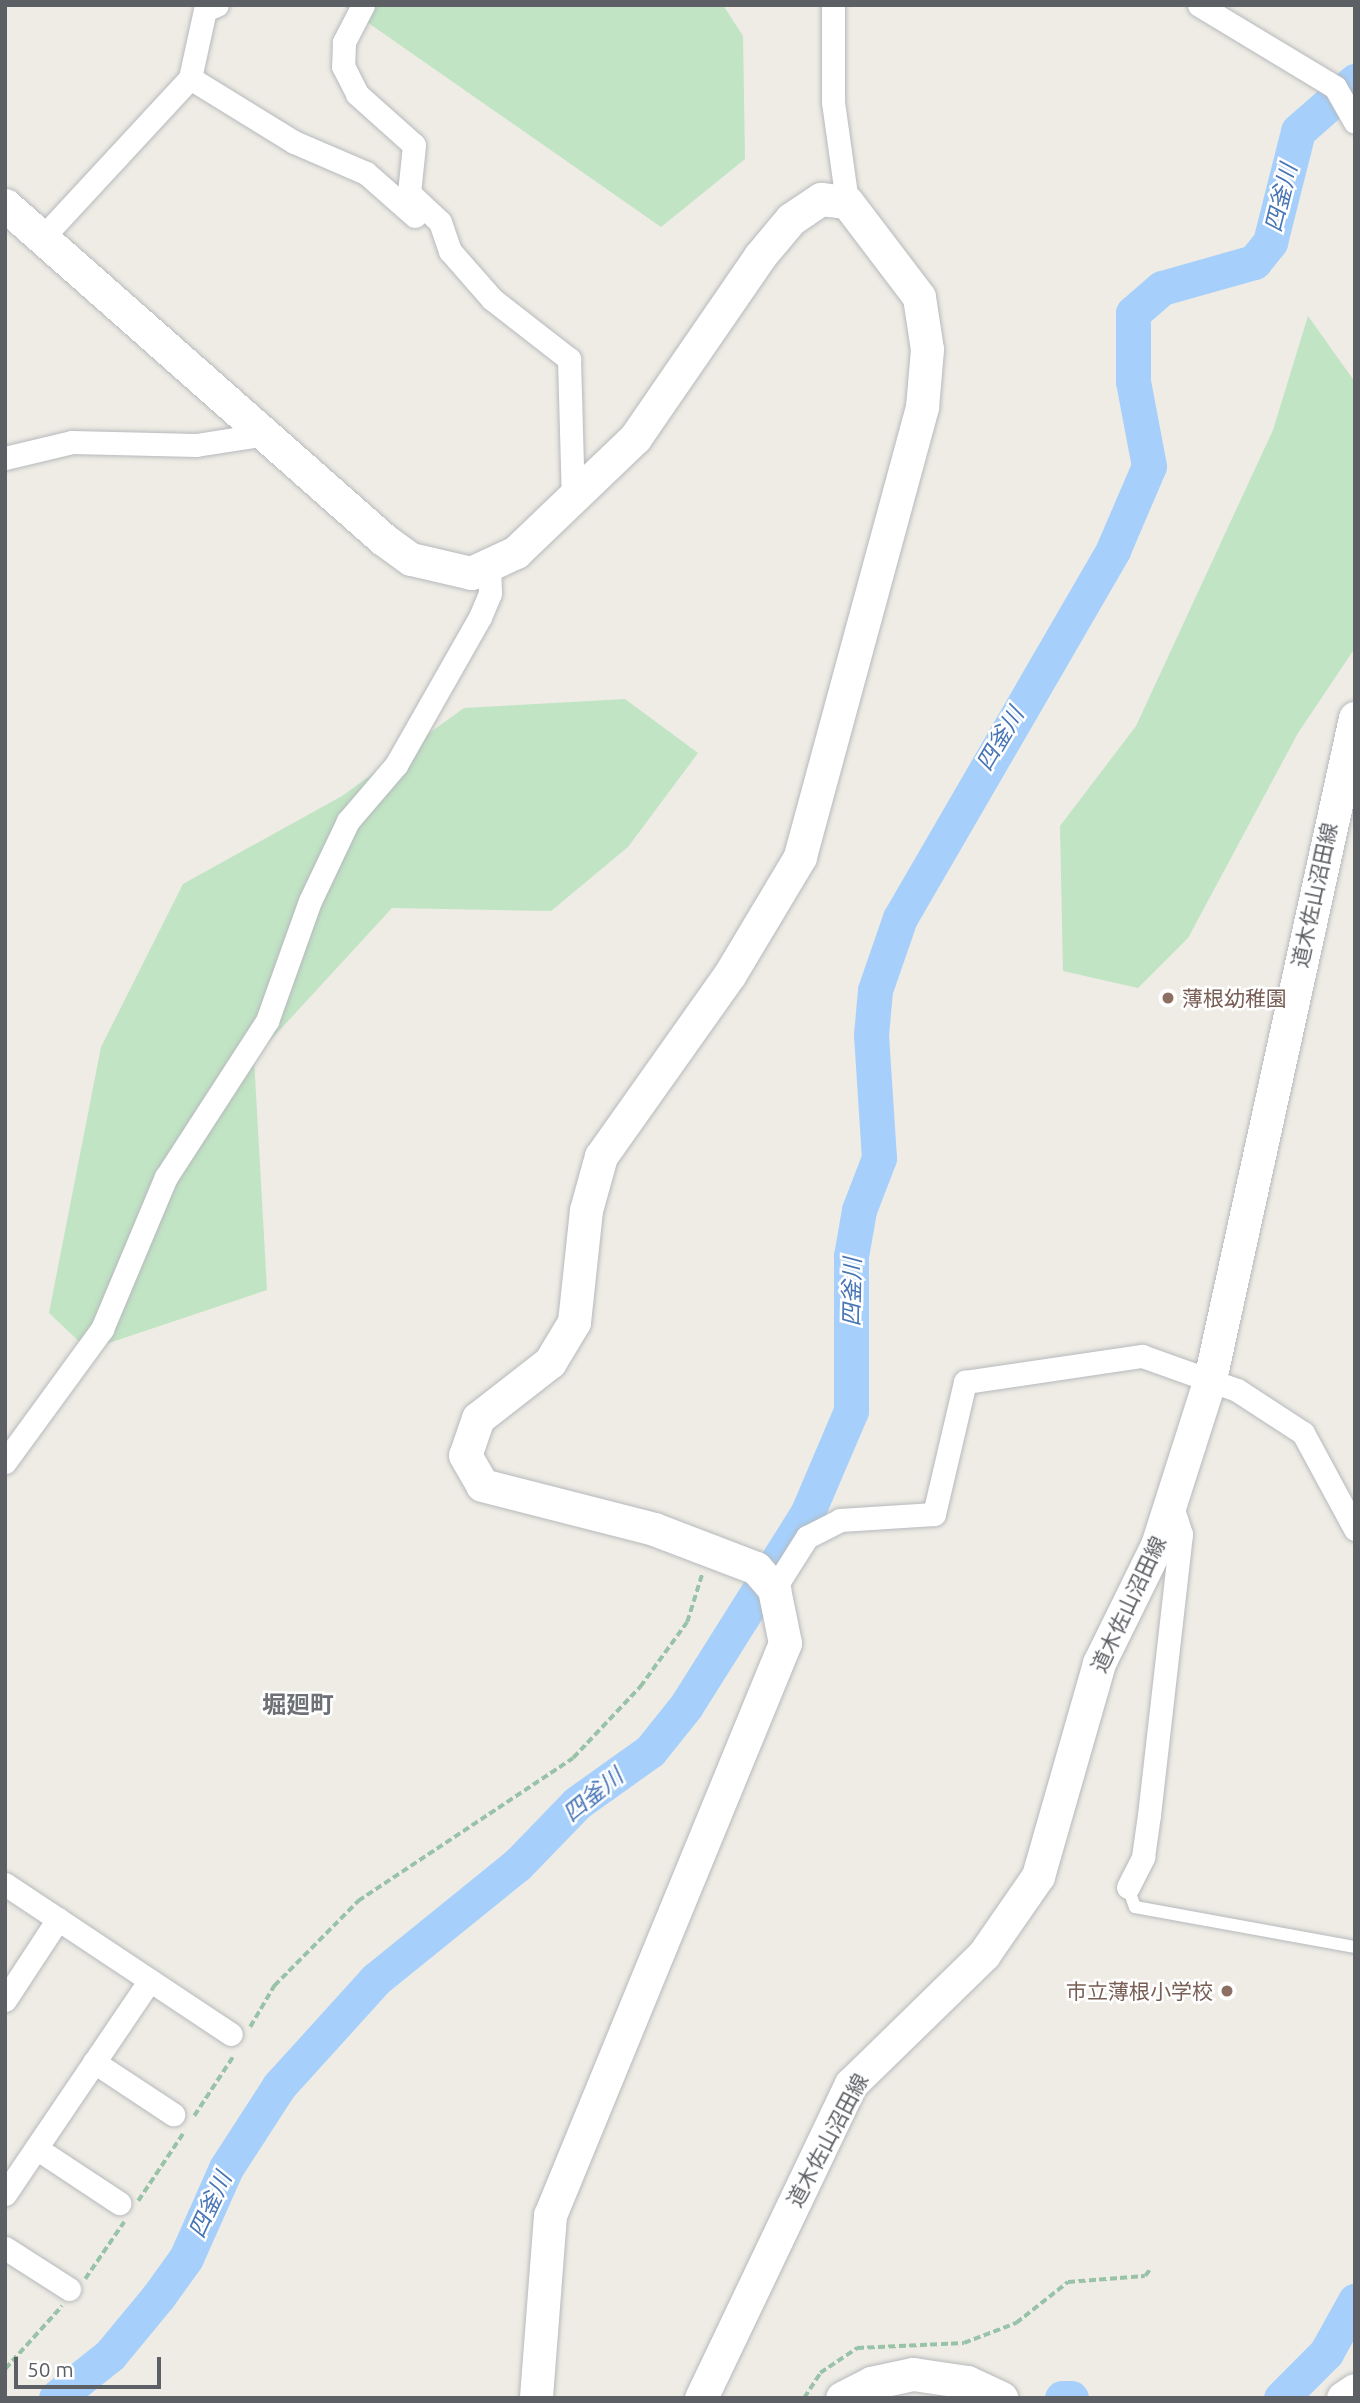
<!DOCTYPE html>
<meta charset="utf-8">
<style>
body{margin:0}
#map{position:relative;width:1360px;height:2403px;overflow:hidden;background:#eeece4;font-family:Ubuntu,"Noto Sans JP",sans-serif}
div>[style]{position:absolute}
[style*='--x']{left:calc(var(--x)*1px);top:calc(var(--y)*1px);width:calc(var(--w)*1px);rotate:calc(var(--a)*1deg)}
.green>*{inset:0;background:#c1e4c4}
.river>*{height:35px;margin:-17.5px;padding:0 17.5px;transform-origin:17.5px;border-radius:17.5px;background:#a6d0fb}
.path>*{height:3.5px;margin-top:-1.75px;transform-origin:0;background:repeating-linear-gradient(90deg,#99c3a8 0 7px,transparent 0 10.5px)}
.roads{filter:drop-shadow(0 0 2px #b6b9bd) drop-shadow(0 0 2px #b6b9bd)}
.lane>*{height:12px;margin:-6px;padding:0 6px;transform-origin:6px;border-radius:6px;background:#fff}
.street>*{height:23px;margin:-11.5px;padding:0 11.5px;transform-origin:11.5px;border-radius:11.5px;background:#fff}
.secondary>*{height:33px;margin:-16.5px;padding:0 16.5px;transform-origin:16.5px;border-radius:16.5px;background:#fff}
.dots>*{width:19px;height:19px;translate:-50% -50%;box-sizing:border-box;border:4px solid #fff;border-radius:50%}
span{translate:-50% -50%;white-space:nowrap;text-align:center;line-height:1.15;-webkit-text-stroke:5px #fff;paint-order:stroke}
.street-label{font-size:21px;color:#5c5f64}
.education-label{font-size:21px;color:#785e54}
.left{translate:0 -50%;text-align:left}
.right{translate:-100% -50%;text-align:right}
.water-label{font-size:23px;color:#4775b5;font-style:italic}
.quarter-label{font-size:24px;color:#6d7176;font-weight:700}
.frame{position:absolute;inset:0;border:7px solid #5c5f64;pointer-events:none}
.scale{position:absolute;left:14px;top:2357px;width:147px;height:32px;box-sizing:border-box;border:4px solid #5c5f64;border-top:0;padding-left:9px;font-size:21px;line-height:24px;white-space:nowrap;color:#5c5f64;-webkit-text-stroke:5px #fff;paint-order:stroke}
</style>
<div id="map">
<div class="green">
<div style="clip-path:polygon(723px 5px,743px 36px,745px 159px,661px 227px,344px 6px)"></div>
<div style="clip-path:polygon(1308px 316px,1355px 382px,1355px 648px,1298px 733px,1188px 938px,1138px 988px,1063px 971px,1060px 826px,1136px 726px,1273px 430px)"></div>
<div style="clip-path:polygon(625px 699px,698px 753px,628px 847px,551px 911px,392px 908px,254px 1058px,267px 1290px,88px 1350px,49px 1313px,101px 1047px,183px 884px,342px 796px,464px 708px)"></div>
</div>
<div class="river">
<div style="--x:56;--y:2398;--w:69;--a:-38.5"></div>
<div style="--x:110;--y:2355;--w:75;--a:-50.4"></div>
<div style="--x:158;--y:2297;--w:48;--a:-54.3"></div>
<div style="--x:186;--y:2258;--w:98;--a:-66"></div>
<div style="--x:226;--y:2168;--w:98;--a:-57.1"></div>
<div style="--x:279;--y:2086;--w:144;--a:-47.8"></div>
<div style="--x:376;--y:1979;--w:181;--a:-39"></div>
<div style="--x:517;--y:1865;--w:86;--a:-45.9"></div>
<div style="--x:577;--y:1803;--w:90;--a:-35.5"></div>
<div style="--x:650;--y:1751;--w:58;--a:-51.3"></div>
<div style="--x:686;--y:1706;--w:227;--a:-57.8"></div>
<div style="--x:807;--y:1514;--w:112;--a:-66.9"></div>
<div style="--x:851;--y:1411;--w:155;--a:-90"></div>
<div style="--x:851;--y:1256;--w:47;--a:-80.1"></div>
<div style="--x:859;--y:1210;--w:56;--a:-69"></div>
<div style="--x:879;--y:1158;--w:123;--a:-93.7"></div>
<div style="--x:871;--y:1035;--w:45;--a:-84.9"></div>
<div style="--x:875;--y:990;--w:76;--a:-70.9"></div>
<div style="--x:900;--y:918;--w:425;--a:-59.9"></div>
<div style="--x:1113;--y:550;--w:91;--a:-66.8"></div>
<div style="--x:1149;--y:466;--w:86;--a:-100.7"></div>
<div style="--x:1133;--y:381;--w:68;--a:-90"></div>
<div style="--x:1133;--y:313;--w:38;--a:-41"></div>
<div style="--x:1162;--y:288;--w:96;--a:-15.8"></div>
<div style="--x:1254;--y:262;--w:26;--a:-51"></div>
<div style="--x:1270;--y:242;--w:114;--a:-75.8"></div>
<div style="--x:1298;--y:131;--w:76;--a:-41.3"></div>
<div style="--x:1062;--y:2398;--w:9;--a:0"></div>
<div style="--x:1281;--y:2398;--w:64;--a:-45"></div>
<div style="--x:1326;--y:2353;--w:60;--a:-60.9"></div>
</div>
<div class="path">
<div style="--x:250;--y:2027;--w:48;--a:-59.7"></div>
<div style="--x:274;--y:1986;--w:120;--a:-45.3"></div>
<div style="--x:358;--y:1901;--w:258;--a:-33.6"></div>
<div style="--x:573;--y:1758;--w:98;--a:-46.7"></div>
<div style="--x:640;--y:1687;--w:80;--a:-54.1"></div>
<div style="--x:687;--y:1622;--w:50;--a:-72.6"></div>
<div style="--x:194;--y:2116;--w:73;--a:-56.7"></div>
<div style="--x:138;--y:2201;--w:83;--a:-56.3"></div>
<div style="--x:85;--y:2279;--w:69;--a:-55.6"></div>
<div style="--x:5;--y:2369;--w:85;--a:-47.9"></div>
<div style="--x:804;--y:2398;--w:30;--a:-57"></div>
<div style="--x:820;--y:2373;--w:45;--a:-34"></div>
<div style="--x:857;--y:2348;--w:107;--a:-2.7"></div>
<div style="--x:964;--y:2343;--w:56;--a:-21"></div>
<div style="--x:1016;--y:2323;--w:66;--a:-38.3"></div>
<div style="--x:1068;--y:2282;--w:77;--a:-4.5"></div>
<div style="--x:1145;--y:2276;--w:10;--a:-53"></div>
</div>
<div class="roads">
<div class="lane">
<div style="--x:1128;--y:1887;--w:21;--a:71"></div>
<div style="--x:1135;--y:1907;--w:224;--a:10.3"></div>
</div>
<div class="street">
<div style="--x:363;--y:5;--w:42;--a:117.2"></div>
<div style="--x:344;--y:42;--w:24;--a:92"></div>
<div style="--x:343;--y:66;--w:31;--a:63"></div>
<div style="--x:357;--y:94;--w:76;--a:41.8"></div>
<div style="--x:414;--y:145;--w:48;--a:95.9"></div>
<div style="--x:409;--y:193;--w:42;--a:43.1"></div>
<div style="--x:440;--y:222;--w:31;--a:71"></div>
<div style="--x:450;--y:251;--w:64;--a:48.8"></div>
<div style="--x:492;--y:299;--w:98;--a:37.9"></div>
<div style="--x:569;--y:359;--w:139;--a:88.4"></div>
<div style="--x:833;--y:5;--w:97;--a:90"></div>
<div style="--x:833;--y:102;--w:101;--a:82"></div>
<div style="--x:1199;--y:5;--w:159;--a:31.1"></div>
<div style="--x:1335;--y:87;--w:40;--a:60.3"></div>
<div style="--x:190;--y:78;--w:122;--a:31.6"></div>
<div style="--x:294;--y:142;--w:78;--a:23.3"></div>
<div style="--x:366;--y:173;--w:65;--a:41.3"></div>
<div style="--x:42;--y:238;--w:218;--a:-47.2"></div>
<div style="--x:190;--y:78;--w:70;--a:-77.6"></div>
<div style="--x:205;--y:10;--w:13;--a:-23"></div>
<div style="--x:5;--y:458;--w:69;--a:-13.4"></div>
<div style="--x:72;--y:442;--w:124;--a:1.4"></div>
<div style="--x:196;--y:445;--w:72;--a:-8.8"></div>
<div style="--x:5;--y:1462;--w:165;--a:-53.9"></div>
<div style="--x:102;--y:1329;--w:165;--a:-67.2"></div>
<div style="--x:166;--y:1177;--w:186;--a:-57.1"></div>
<div style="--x:267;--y:1021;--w:127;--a:-70.3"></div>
<div style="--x:310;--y:901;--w:89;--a:-64.6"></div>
<div style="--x:348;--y:821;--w:74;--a:-49.4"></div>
<div style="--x:396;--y:765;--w:170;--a:-60.4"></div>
<div style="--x:480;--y:617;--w:26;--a:-67"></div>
<div style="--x:490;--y:593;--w:28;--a:-92"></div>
<div style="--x:774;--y:1589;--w:62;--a:-57.6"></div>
<div style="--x:807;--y:1537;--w:37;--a:-27"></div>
<div style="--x:840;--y:1520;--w:94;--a:-3.7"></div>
<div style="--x:934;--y:1514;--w:136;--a:-76.8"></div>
<div style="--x:965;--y:1382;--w:179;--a:-8.4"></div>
<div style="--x:1142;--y:1356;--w:101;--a:19.7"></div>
<div style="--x:1237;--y:1390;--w:79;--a:33.1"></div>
<div style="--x:1303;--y:1433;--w:109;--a:61.6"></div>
<div style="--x:5;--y:1884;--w:271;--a:33.6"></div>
<div style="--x:1128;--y:1887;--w:34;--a:-63"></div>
<div style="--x:1143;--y:1857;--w:42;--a:-81.9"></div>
<div style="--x:1149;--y:1815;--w:283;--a:-83.5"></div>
<div style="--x:1181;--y:1534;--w:29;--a:-108"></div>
<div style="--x:5;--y:2000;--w:97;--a:-56.8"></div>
<div style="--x:94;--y:2062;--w:95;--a:33.4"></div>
<div style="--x:36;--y:2148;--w:100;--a:33.5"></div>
<div style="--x:5;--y:2194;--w:258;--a:-55.9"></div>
<div style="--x:5;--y:2248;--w:76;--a:32.6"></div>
</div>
<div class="secondary">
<div style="--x:5;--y:205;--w:504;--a:41.46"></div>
<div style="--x:383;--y:539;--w:34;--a:36"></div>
<div style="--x:411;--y:559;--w:62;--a:13.1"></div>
<div style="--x:471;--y:573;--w:50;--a:-25"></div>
<div style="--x:516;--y:552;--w:165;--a:-43.8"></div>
<div style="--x:635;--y:438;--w:221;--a:-55.5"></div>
<div style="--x:760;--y:256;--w:48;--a:-50"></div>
<div style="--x:791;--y:219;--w:36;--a:-34"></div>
<div style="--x:821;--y:199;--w:26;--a:7"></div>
<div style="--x:847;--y:202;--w:119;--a:52.8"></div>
<div style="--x:919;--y:297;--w:53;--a:81.3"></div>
<div style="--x:927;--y:349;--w:58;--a:94.9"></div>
<div style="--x:922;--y:407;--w:466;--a:105.2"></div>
<div style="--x:800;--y:857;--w:136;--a:120.9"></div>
<div style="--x:730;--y:974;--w:223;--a:125.3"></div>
<div style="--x:601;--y:1156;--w:56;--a:105.5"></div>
<div style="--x:586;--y:1210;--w:113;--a:96.1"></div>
<div style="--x:574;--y:1322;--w:47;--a:121"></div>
<div style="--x:550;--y:1362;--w:91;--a:142.1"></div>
<div style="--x:478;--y:1418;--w:39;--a:109"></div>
<div style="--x:465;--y:1455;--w:34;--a:60"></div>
<div style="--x:482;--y:1485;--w:178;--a:14.3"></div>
<div style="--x:654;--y:1529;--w:109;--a:20.9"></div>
<div style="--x:756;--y:1568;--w:28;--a:49"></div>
<div style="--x:774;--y:1589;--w:55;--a:78.5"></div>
<div style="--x:785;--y:1643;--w:618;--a:112.33"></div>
<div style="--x:550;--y:2215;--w:184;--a:94.4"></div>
<div style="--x:701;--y:2398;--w:348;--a:-64.5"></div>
<div style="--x:851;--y:2084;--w:186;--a:-44.3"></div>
<div style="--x:984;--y:1954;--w:95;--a:-55.3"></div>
<div style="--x:1038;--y:1876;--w:222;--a:-74"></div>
<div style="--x:1099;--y:1663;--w:131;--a:-63.8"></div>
<div style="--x:1157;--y:1545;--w:174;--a:-72.3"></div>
<div style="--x:1210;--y:1379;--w:677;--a:-77.63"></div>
<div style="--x:842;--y:2398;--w:33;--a:-27"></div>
<div style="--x:871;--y:2383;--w:43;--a:-12.1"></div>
<div style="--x:913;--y:2374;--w:55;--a:8.4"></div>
<div style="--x:967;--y:2382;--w:38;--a:25"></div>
<div style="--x:1343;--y:2398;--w:14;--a:-34"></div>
</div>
</div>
<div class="dots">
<div style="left:1168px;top:998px;background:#8d6e63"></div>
<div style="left:1227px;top:1991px;background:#8d6e63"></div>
</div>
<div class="street-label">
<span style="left:1314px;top:895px;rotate:-78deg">道木佐山沼田線</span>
<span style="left:1128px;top:1604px;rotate:-65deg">道木佐山沼田線</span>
<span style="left:827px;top:2140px;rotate:-62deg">道木佐山沼田線</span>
</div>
<div class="education-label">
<span class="left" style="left:1182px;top:998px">薄根幼稚園</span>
<span class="right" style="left:1213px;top:1991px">市立薄根小学校</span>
</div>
<div class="water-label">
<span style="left:1281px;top:198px;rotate:-76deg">四釜川</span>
<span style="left:1000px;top:739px;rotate:-59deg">四釜川</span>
<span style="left:852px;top:1292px;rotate:-89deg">四釜川</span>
<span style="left:593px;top:1795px;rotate:-39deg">四釜川</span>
<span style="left:210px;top:2205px;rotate:-65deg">四釜川</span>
</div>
<div class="quarter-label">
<span style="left:298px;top:1705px">堀廻町</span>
</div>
<div class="frame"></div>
<div class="scale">50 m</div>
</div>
